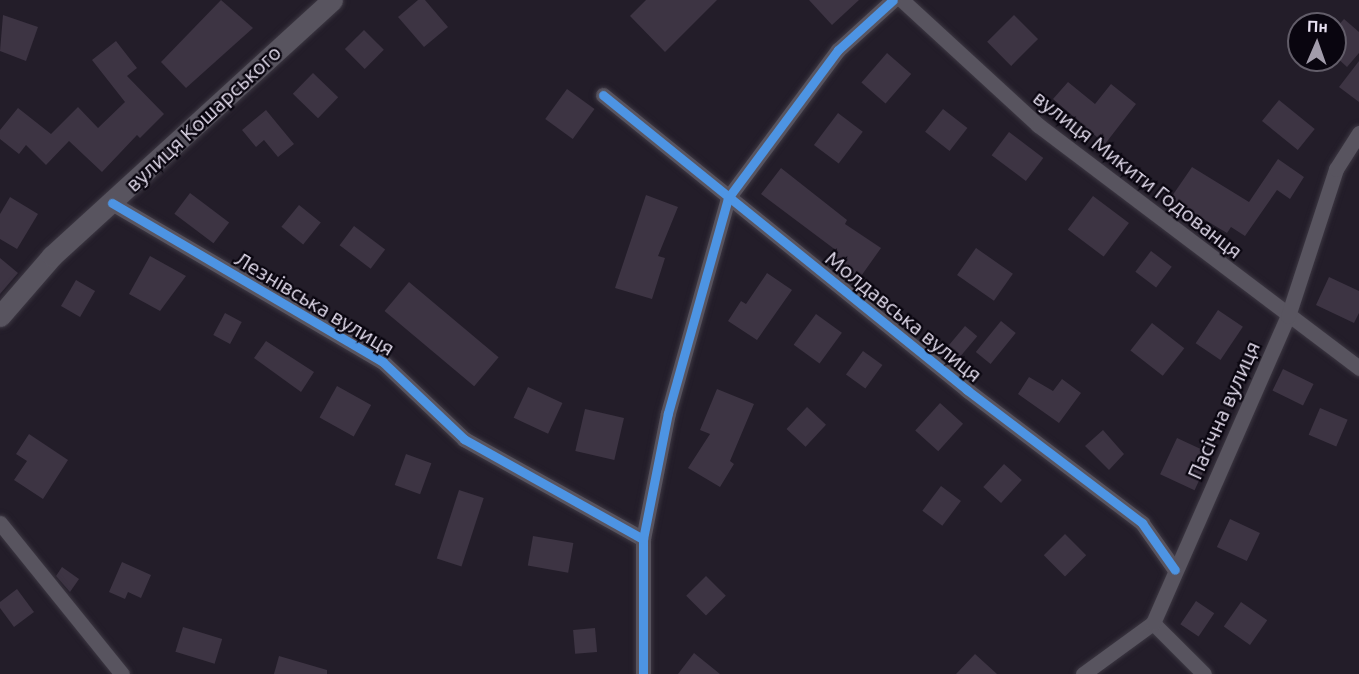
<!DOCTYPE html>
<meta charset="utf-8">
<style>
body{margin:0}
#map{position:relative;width:1359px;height:674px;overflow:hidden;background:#231d29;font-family:Ubuntu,sans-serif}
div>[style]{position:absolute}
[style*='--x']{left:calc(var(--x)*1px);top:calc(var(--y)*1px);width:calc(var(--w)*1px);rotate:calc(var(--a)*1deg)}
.building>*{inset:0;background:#3d3443;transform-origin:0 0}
.roads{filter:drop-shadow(0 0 2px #3c3742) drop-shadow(0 0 2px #3c3742)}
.street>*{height:15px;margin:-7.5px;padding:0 7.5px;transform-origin:7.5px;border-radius:7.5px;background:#58545f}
.secondary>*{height:21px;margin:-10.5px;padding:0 10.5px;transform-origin:10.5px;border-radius:10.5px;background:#58545f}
.cycleway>*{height:9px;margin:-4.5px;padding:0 4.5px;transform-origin:4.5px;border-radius:4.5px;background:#4d94e3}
span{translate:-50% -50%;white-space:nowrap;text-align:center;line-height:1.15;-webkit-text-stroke:4.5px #09050f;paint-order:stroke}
.street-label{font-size:21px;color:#e7e0f1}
.north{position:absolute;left:1287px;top:12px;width:60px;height:60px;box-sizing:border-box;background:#09050f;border:2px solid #625d69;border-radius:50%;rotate:2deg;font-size:16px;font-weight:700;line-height:24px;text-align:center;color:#e7e0f1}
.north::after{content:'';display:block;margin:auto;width:21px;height:27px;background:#a29cab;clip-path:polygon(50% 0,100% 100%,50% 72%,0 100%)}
</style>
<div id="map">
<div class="building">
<div style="clip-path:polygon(221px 0,253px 28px,186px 88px,161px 62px)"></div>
<div style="clip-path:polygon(418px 0,425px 0,448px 27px,424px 47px,398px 17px)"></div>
<div style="clip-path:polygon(646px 0,717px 0,665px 52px,630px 16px)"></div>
<div style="clip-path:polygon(809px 0,859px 0,832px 25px)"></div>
<div style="clip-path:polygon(3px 15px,38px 27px,26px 61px,0 51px)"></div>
<div style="left:1014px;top:15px;width:34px;height:38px;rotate:45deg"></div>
<div style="clip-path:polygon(1344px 19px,1359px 32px,1359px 53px,1347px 67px,1335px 56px,1335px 29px)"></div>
<div style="left:364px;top:30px;width:28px;height:27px;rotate:45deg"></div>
<div style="clip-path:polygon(116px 41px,137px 68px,127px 76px,164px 114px,140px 138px,137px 135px,102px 172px,69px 141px,46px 165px,26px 145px,19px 154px,0 139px,0 130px,18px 108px,51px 134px,78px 107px,98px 128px,125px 102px,92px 60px)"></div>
<div style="left:887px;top:53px;width:32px;height:39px;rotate:41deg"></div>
<div style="clip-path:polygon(1359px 61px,1359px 102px,1339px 87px)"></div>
<div style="left:313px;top:73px;width:35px;height:29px;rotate:44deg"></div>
<div style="clip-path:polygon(1068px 82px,1095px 104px,1111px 84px,1136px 104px,1105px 144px,1053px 99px)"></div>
<div style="left:567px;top:89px;width:34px;height:37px;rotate:36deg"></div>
<div style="left:1279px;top:100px;width:46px;height:27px;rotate:39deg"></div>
<div style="left:943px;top:109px;width:31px;height:29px;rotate:38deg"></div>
<div style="clip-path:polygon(266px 110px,294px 144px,278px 157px,264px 140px,256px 147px,242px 130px)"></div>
<div style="left:838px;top:113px;width:31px;height:40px;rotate:37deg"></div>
<div style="left:1009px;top:132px;width:43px;height:29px;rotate:37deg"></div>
<div style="clip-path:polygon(1278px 159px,1304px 177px,1290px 199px,1277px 190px,1245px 236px,1231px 227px,1227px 233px,1170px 199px,1192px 167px,1249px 202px)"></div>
<div style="clip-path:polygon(781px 168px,847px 220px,845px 224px,881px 248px,859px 279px,831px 260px,837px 251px,761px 194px)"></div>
<div style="left:190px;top:193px;width:49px;height:26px;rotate:37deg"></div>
<div style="clip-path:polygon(646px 195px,678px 207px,658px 256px,665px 258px,652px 299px,615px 288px)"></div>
<div style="left:1093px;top:196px;width:45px;height:42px;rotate:37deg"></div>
<div style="clip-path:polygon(10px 197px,38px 214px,17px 249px,0 239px,0 214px)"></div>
<div style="left:299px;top:205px;width:28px;height:28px;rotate:39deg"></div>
<div style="left:354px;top:226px;width:39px;height:24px;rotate:37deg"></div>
<div style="left:976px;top:248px;width:45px;height:33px;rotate:35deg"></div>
<div style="left:1151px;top:251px;width:26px;height:26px;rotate:37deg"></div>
<div style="clip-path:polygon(150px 256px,186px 276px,160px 311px,129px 294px)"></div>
<div style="clip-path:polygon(0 258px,18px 273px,0 294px)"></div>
<div style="clip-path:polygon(767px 273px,792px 290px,757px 340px,728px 321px,741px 301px,746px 304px)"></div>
<div style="clip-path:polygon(1329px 277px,1359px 291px,1359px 313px,1354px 323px,1316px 305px)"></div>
<div style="left:76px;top:280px;width:22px;height:30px;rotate:30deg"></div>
<div style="left:409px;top:282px;width:117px;height:38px;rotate:40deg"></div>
<div style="left:1218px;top:310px;width:30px;height:40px;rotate:34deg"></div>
<div style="left:225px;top:313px;width:19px;height:25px;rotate:28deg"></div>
<div style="left:816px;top:314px;width:32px;height:38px;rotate:36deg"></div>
<div style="left:1001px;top:321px;width:19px;height:40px;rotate:39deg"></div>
<div style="left:1152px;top:323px;width:41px;height:35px;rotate:38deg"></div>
<div style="left:965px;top:326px;width:16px;height:32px;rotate:40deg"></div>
<div style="clip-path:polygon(266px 341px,314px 372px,301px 392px,254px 358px)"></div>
<div style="left:863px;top:351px;width:24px;height:29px;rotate:36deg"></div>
<div style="left:1283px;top:369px;width:34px;height:24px;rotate:26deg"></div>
<div style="clip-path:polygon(1029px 377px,1053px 391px,1062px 379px,1081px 393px,1059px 423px,1018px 394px)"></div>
<div style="left:337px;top:386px;width:39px;height:36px;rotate:29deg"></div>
<div style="left:528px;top:387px;width:38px;height:34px;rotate:25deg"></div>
<div style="clip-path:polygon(717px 389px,754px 404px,730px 461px,734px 464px,720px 487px,688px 468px,710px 434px,700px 430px)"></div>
<div style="left:940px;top:403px;width:31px;height:37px;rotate:42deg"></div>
<div style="left:807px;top:407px;width:26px;height:30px;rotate:43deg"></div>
<div style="left:1320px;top:408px;width:30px;height:29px;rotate:23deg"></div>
<div style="left:585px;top:409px;width:40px;height:43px;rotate:13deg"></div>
<div style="clip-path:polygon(1103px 430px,1124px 454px,1109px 470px,1085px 446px)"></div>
<div style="clip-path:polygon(29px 434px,68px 460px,43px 499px,14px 480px,27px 461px,16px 454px)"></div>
<div style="left:1177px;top:438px;width:38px;height:40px;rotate:25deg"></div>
<div style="left:406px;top:454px;width:27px;height:33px;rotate:20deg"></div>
<div style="left:1004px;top:464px;width:24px;height:31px;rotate:42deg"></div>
<div style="left:941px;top:486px;width:25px;height:31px;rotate:37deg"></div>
<div style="left:459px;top:490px;width:26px;height:72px;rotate:18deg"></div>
<div style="left:1230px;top:519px;width:33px;height:31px;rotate:25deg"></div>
<div style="left:1065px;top:534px;width:30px;height:30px;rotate:45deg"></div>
<div style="left:533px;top:536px;width:41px;height:30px;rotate:10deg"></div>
<div style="clip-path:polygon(122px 562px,151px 575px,141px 598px,128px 592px,125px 599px,109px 592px)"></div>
<div style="clip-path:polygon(62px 567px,79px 579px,70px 592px,56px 576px)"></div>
<div style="left:706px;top:576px;width:28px;height:28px;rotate:45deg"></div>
<div style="clip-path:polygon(17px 589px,34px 612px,14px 627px,0 608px,0 602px)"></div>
<div style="left:1196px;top:601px;width:22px;height:28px;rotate:34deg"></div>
<div style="left:1241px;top:602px;width:32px;height:30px;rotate:35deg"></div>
<div style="left:183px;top:627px;width:41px;height:26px;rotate:17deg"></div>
<div style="left:595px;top:628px;width:24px;height:22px;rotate:85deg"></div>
<div style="clip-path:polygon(694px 653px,720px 674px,678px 674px)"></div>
<div style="clip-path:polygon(975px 654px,997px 674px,956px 674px)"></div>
<div style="clip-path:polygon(279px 656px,327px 670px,327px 674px,274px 674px)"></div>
</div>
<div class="roads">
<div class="street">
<div style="--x:902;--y:0;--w:185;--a:42.6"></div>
<div style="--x:1038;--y:125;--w:403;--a:37.1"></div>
<div style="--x:603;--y:95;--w:469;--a:39"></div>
<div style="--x:967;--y:390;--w:220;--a:37.2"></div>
<div style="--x:1142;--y:523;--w:57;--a:54.9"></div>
<div style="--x:112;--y:203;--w:314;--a:30.4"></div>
<div style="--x:383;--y:362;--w:112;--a:43.5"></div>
<div style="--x:464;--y:439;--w:205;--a:29.2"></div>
<div style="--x:0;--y:523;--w:194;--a:51.1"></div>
<div style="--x:1153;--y:623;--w:72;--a:45"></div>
<div style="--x:643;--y:674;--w:135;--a:-90"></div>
<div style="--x:643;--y:539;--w:128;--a:-78.8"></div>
<div style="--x:668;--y:413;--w:223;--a:-74.4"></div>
<div style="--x:728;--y:198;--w:184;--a:-53.4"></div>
<div style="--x:838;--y:50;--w:74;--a:-42.3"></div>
<div style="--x:1083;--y:674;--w:87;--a:-36.1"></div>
<div style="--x:1153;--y:623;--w:335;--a:-66.3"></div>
<div style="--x:1288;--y:316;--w:155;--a:-71.9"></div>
<div style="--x:1336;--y:169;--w:43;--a:-57.4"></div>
</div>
<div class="secondary">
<div style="--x:0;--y:316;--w:79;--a:-49.1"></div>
<div style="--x:52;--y:256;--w:379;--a:-42.4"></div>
</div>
</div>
<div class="cycleway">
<div style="--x:603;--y:95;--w:469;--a:39"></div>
<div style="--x:967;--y:390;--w:220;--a:37.2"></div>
<div style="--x:1142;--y:523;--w:57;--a:54.9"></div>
<div style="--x:112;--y:203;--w:314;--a:30.4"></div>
<div style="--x:383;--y:362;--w:112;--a:43.5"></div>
<div style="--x:464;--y:439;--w:205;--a:29.2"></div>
<div style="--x:643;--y:674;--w:135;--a:-90"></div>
<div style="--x:643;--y:539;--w:128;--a:-78.8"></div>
<div style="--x:668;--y:413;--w:223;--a:-74.4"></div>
<div style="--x:728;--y:198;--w:184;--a:-53.4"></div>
<div style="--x:838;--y:50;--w:74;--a:-42.3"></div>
</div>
<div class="street-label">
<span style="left:203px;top:118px;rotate:-43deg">вулиця Кошарського</span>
<span style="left:1138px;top:174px;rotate:38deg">вулиця Микити Годованця</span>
<span style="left:315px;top:303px;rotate:31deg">Лезнівська вулиця</span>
<span style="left:904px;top:316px;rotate:39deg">Молдавська вулиця</span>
<span style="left:1223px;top:410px;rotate:-66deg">Пасічна вулиця</span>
</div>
<div class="north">Пн</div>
</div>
